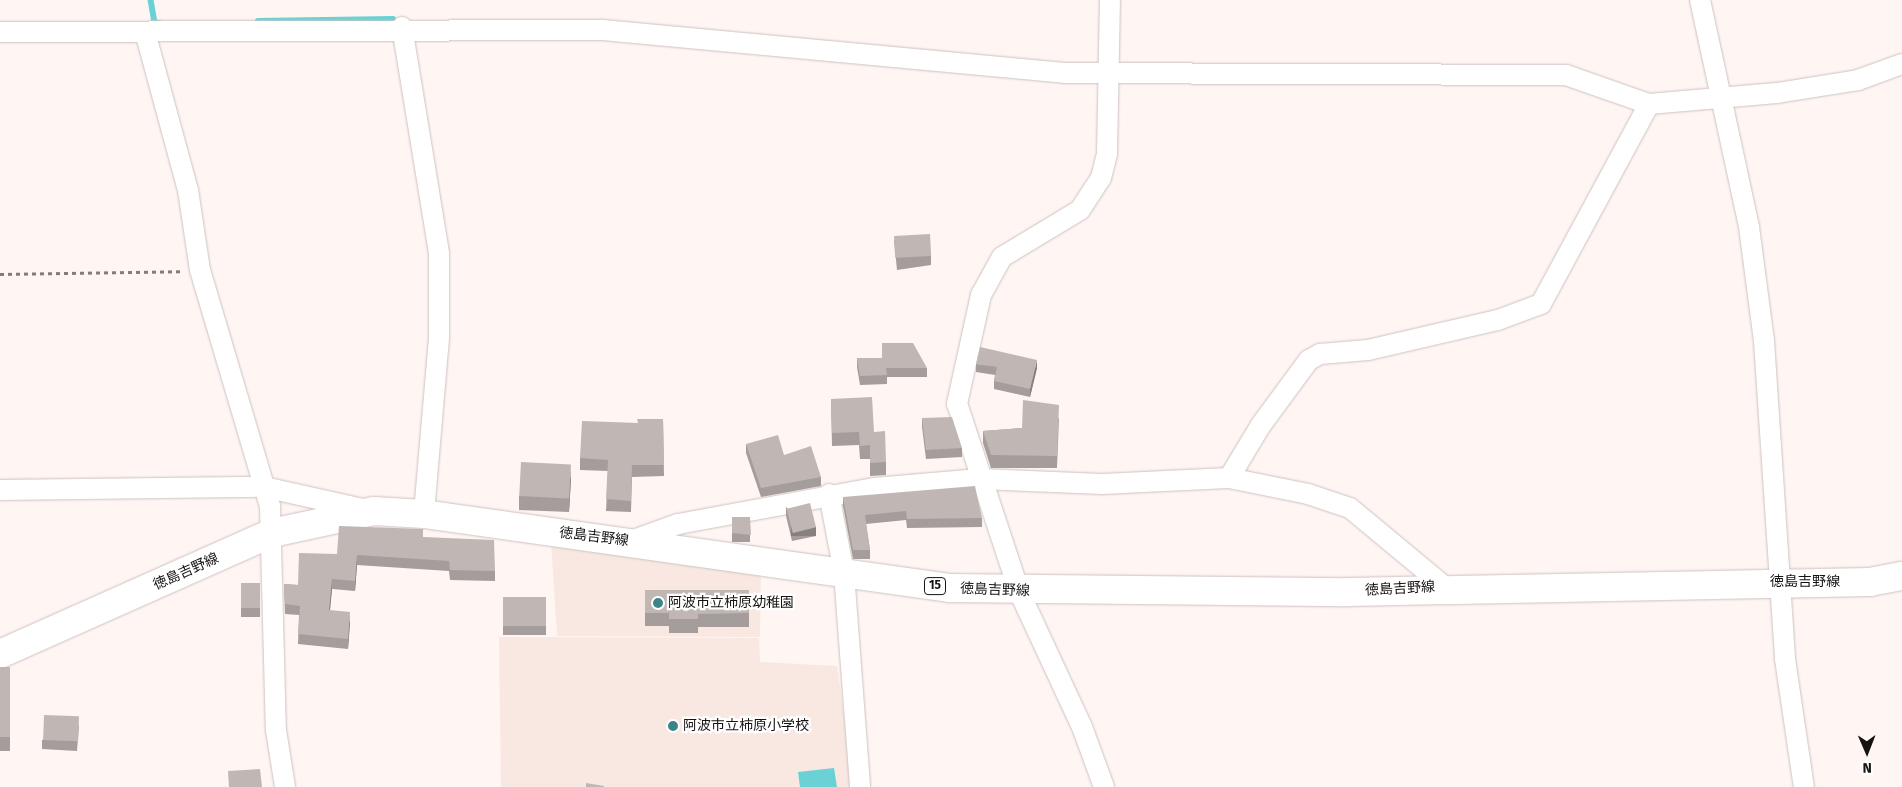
<!DOCTYPE html>
<meta charset="utf-8">
<style>
body{margin:0}
#map{position:relative;width:1902px;height:787px;overflow:hidden;background:#fff5f2;font-family:"Fira Sans","Noto Sans JP",sans-serif}
div>[style]{position:absolute}
[style*='--x']{left:calc(var(--x)*1px);top:calc(var(--y)*1px);width:calc(var(--w)*1px);rotate:calc(var(--a)*1deg)}
.built>*{inset:0;background:#f9e8e2}
.water>*{inset:0;background:#6ad1d4}
.stream>*{height:5.5px;margin:-2.75px;padding:0 2.75px;transform-origin:2.75px;border-radius:2.75px;background:#6ad1d4}
.path>*{height:3px;margin-top:-1.5px;transform-origin:0;background:repeating-linear-gradient(90deg,#837c7a 0 4px,transparent 0 8px)}
.roads{filter:drop-shadow(0 0 1px #ccc3c0) drop-shadow(0 0 1px #ccc3c0)}
.minor>*{height:20px;margin:-10px;padding:0 10px;transform-origin:10px;border-radius:10px;background:#fff}
.primary>*{height:28px;margin:-14px;padding:0 14px;transform-origin:14px;border-radius:14px;background:#fff}
.wall>*{inset:0;background:#a59d9b;transform-origin:0 0}
.shaded-wall>*{inset:0;background:#86807e;transform-origin:0 0}
.building>*{inset:0;background:#c0b7b4;transform-origin:0 0}
.dots>*{width:14px;height:14px;translate:-50% -50%;box-sizing:border-box;border:2px solid #fff;border-radius:50%}
span{translate:-50% -50%;white-space:nowrap;text-align:center;line-height:1.15;-webkit-text-stroke:4.5px #fff;paint-order:stroke}
.shield-label span{padding:1px 4px;background:#fff;border:1px solid;border-radius:4px;-webkit-text-stroke-width:0}
.shield-label{font-size:12px;color:#151211;font-weight:700}
.street-label{font-size:14px;color:#151211}
.poi-label{font-size:14px;color:#151211}
.left{translate:0 -50%;text-align:left}
.north{position:absolute;left:1842px;top:727px;width:50px;height:50px;-webkit-text-stroke:4px #fff;paint-order:stroke;rotate:179deg;font-size:14px;font-weight:700;line-height:20px;text-align:center;color:#151211}
.north::after{content:'';display:block;margin:auto;width:18px;height:22px;background:#151211;clip-path:polygon(50% 0,100% 100%,50% 72%,0 100%)}
</style>
<div id="map">
<div class="built">
<div style="clip-path:polygon(551px 542px,761px 570px,760px 637px,557px 636px)"></div>
<div style="clip-path:polygon(499px 637px,759px 638px,760px 662px,837px 666px,854px 787px,501px 787px)"></div>
</div>
<div class="water">
<div style="clip-path:polygon(834px 768px,837px 787px,800px 787px,798px 772px)"></div>
</div>
<div class="stream">
<div style="--x:151;--y:0;--w:23;--a:80"></div>
<div style="--x:155;--y:23;--w:4;--a:0"></div>
<div style="--x:258;--y:21;--w:135;--a:-0.8"></div>
</div>
<div class="path">
<div style="--x:0;--y:274;--w:182;--a:-0.9"></div>
</div>
<div class="roads">
<div class="minor">
<div style="--x:1700;--y:0;--w:232;--a:77.8"></div>
<div style="--x:1749;--y:227;--w:115;--a:82.5"></div>
<div style="--x:1764;--y:341;--w:319;--a:86.2"></div>
<div style="--x:1785;--y:659;--w:129;--a:81.6"></div>
<div style="--x:402;--y:27;--w:230;--a:80.7"></div>
<div style="--x:439;--y:254;--w:84;--a:90"></div>
<div style="--x:439;--y:338;--w:177;--a:94.9"></div>
<div style="--x:0;--y:32;--w:602;--a:-0.19"></div>
<div style="--x:602;--y:30;--w:465;--a:5.3"></div>
<div style="--x:1065;--y:73;--w:501;--a:0.23"></div>
<div style="--x:1566;--y:75;--w:88;--a:19.3"></div>
<div style="--x:1649;--y:104;--w:128;--a:-4.9"></div>
<div style="--x:1777;--y:93;--w:82;--a:-9.1"></div>
<div style="--x:1858;--y:80;--w:47;--a:-20"></div>
<div style="--x:145;--y:32;--w:164;--a:74.8"></div>
<div style="--x:188;--y:190;--w:81;--a:81.5"></div>
<div style="--x:200;--y:270;--w:246;--a:73.5"></div>
<div style="--x:270;--y:506;--w:224;--a:88.5"></div>
<div style="--x:276;--y:730;--w:58;--a:81"></div>
<div style="--x:1229;--y:478;--w:62;--a:-58.9"></div>
<div style="--x:1261;--y:425;--w:81;--a:-53.6"></div>
<div style="--x:1309;--y:360;--w:13;--a:-29"></div>
<div style="--x:1320;--y:354;--w:48;--a:-4.8"></div>
<div style="--x:1368;--y:350;--w:133;--a:-13"></div>
<div style="--x:1498;--y:320;--w:46;--a:-20.4"></div>
<div style="--x:1541;--y:304;--w:227;--a:-61.6"></div>
<div style="--x:0;--y:490;--w:264;--a:-0.7"></div>
<div style="--x:264;--y:487;--w:106;--a:12.6"></div>
<div style="--x:829;--y:494;--w:80;--a:79.2"></div>
<div style="--x:844;--y:573;--w:215;--a:85.7"></div>
<div style="--x:631;--y:541;--w:50;--a:-19.9"></div>
<div style="--x:678;--y:524;--w:199;--a:-10.4"></div>
<div style="--x:874;--y:488;--w:106;--a:-4.9"></div>
<div style="--x:980;--y:479;--w:122;--a:2.3"></div>
<div style="--x:1102;--y:484;--w:127;--a:-2.7"></div>
<div style="--x:1229;--y:478;--w:81;--a:11.4"></div>
<div style="--x:1308;--y:494;--w:44;--a:18.4"></div>
<div style="--x:1350;--y:508;--w:124;--a:39.7"></div>
<div style="--x:1104;--y:787;--w:64;--a:-110.1"></div>
<div style="--x:1082;--y:727;--w:150;--a:-114.9"></div>
<div style="--x:1019;--y:591;--w:197;--a:-108.3"></div>
<div style="--x:957;--y:404;--w:112;--a:-77.6"></div>
<div style="--x:981;--y:295;--w:43;--a:-61.1"></div>
<div style="--x:1002;--y:257;--w:91;--a:-31.1"></div>
<div style="--x:1080;--y:210;--w:38;--a:-57"></div>
<div style="--x:1101;--y:178;--w:25;--a:-76"></div>
<div style="--x:1107;--y:154;--w:154;--a:-88.9"></div>
</div>
<div class="primary">
<div style="--x:0;--y:654;--w:298;--a:-24"></div>
<div style="--x:272;--y:533;--w:104;--a:-12.2"></div>
<div style="--x:374;--y:511;--w:50;--a:3.4"></div>
<div style="--x:424;--y:514;--w:530;--a:8.02"></div>
<div style="--x:949;--y:588;--w:399;--a:0.6"></div>
<div style="--x:1348;--y:592;--w:522;--a:-1.1"></div>
<div style="--x:1870;--y:582;--w:33;--a:-11"></div>
</div>
</div>
<div class="wall">
<div style="clip-path:polygon(894px 240px,931px 256px,931px 265px,897px 270px)"></div>
<div style="clip-path:polygon(857px 358px,927px 368px,927px 377px,887px 377px,887px 384px,860px 385px,857px 367px)"></div>
<div style="clip-path:polygon(976px 364px,1037px 368px,1030px 397px,994px 389px,994px 381px,995px 375px,976px 372px)"></div>
<div style="clip-path:polygon(831px 399px,874px 432px,886px 462px,886px 475px,870px 476px,870px 459px,860px 459px,859px 445px,832px 446px)"></div>
<div style="clip-path:polygon(922px 418px,962px 448px,962px 457px,926px 459px,922px 427px)"></div>
<div style="clip-path:polygon(1059px 418px,1057px 468px,991px 468px,983px 443px,983px 431px,1022px 428px)"></div>
<div style="clip-path:polygon(663px 419px,664px 476px,632px 477px,631px 512px,606px 511px,608px 471px,580px 470px,580px 458px,638px 423px)"></div>
<div style="clip-path:polygon(746px 444px,784px 455px,821px 477px,821px 486px,761px 497px,746px 453px)"></div>
<div style="clip-path:polygon(571px 478px,569px 512px,519px 510px,519px 496px)"></div>
<div style="clip-path:polygon(843px 497px,982px 518px,982px 527px,907px 528px,906px 520px,866px 524px,870px 550px,870px 559px,853px 559px,843px 506px)"></div>
<div style="clip-path:polygon(786px 507px,816px 536px,792px 541px,786px 516px)"></div>
<div style="left:732px;top:517px;width:18px;height:25px"></div>
<div style="clip-path:polygon(423px 537px,495px 571px,495px 581px,450px 580px,449px 571px,357px 565px,355px 591px,332px 589px,330px 610px,350px 622px,348px 649px,298px 644px,299px 615px,285px 614px,284px 584px,298px 585px,337px 554px)"></div>
<div style="left:241px;top:583px;width:19px;height:34px"></div>
<div style="clip-path:polygon(645px 590px,749px 590px,749px 627px,698px 627px,698px 633px,669px 633px,669px 626px,645px 626px)"></div>
<div style="left:546px;top:597px;width:38px;height:43px;rotate:90deg"></div>
<div style="left:0;top:667px;width:10px;height:84px"></div>
<div style="clip-path:polygon(79px 725px,77px 751px,42px 749px,42px 740px)"></div>
</div>
<div class="shaded-wall">
<div style="clip-path:polygon(1037px 360px,1037px 368px,1030px 397px,1030px 389px)"></div>
<div style="clip-path:polygon(571px 465px,571px 478px,569px 512px,569px 499px)"></div>
<div style="left:816px;top:527px;width:9px;height:25px;rotate:90deg"></div>
<div style="clip-path:polygon(357px 555px,357px 565px,355px 591px,355px 581px)"></div>
<div style="clip-path:polygon(332px 579px,332px 589px,329px 620px,329px 610px)"></div>
<div style="clip-path:polygon(350px 612px,350px 622px,348px 649px,348px 639px)"></div>
</div>
<div class="building">
<div style="left:930px;top:234px;width:22px;height:36px;rotate:87deg"></div>
<div style="clip-path:polygon(882px 343px,913px 343px,927px 368px,886px 368px,887px 375px,860px 376px,857px 358px,882px 358px)"></div>
<div style="clip-path:polygon(980px 347px,1037px 360px,1030px 389px,994px 381px,997px 367px,976px 364px)"></div>
<div style="clip-path:polygon(872px 397px,874px 432px,885px 431px,886px 462px,870px 463px,870px 445px,860px 446px,859px 432px,832px 433px,831px 399px)"></div>
<div style="clip-path:polygon(1023px 400px,1059px 405px,1057px 456px,991px 455px,983px 431px,1022px 428px)"></div>
<div style="clip-path:polygon(952px 417px,962px 448px,926px 450px,922px 418px)"></div>
<div style="clip-path:polygon(637px 419px,663px 419px,664px 465px,632px 465px,631px 501px,606px 499px,608px 460px,580px 458px,582px 421px,638px 423px)"></div>
<div style="clip-path:polygon(778px 435px,784px 455px,811px 446px,821px 477px,761px 488px,746px 444px)"></div>
<div style="left:521px;top:462px;width:50px;height:34px;rotate:3deg"></div>
<div style="clip-path:polygon(975px 486px,982px 518px,907px 519px,906px 511px,865px 515px,870px 550px,853px 550px,843px 497px)"></div>
<div style="left:810px;top:503px;width:25px;height:24px;rotate:76deg"></div>
<div style="clip-path:polygon(732px 517px,750px 517px,751px 535px,732px 533px)"></div>
<div style="clip-path:polygon(339px 526px,423px 529px,423px 537px,494px 540px,495px 571px,450px 570px,449px 561px,357px 555px,355px 581px,332px 579px,329px 610px,350px 612px,348px 639px,298px 634px,300px 606px,285px 604px,284px 584px,298px 585px,299px 553px,337px 554px)"></div>
<div style="left:241px;top:583px;width:19px;height:25px"></div>
<div style="clip-path:polygon(645px 590px,749px 590px,749px 613px,698px 614px,698px 619px,669px 619px,669px 613px,645px 613px)"></div>
<div style="left:546px;top:597px;width:29px;height:43px;rotate:90deg"></div>
<div style="left:0;top:667px;width:10px;height:70px"></div>
<div style="left:44px;top:715px;width:35px;height:25px;rotate:2deg"></div>
<div style="clip-path:polygon(260px 769px,262px 787px,229px 787px,228px 771px)"></div>
<div style="clip-path:polygon(586px 783px,604px 786px,604px 787px,586px 787px)"></div>
</div>
<div class="dots">
<div style="left:658px;top:603px;background:#3c8587"></div>
<div style="left:673px;top:726px;background:#3c8587"></div>
</div>
<div class="shield-label">
<span style="left:935px;top:586px">15</span>
</div>
<div class="street-label">
<span style="left:594px;top:537px;rotate:7deg">徳島吉野線</span>
<span style="left:186px;top:572px;rotate:-24deg">徳島吉野線</span>
<span style="left:1805px;top:582px">徳島吉野線</span>
<span style="left:1400px;top:589px;rotate:-3deg">徳島吉野線</span>
<span style="left:995px;top:590px;rotate:2deg">徳島吉野線</span>
</div>
<div class="poi-label">
<span class="left" style="left:668px;top:603px">阿波市立柿原幼稚園</span>
<span class="left" style="left:683px;top:726px">阿波市立柿原小学校</span>
</div>
<div class="north">N</div>
</div>
